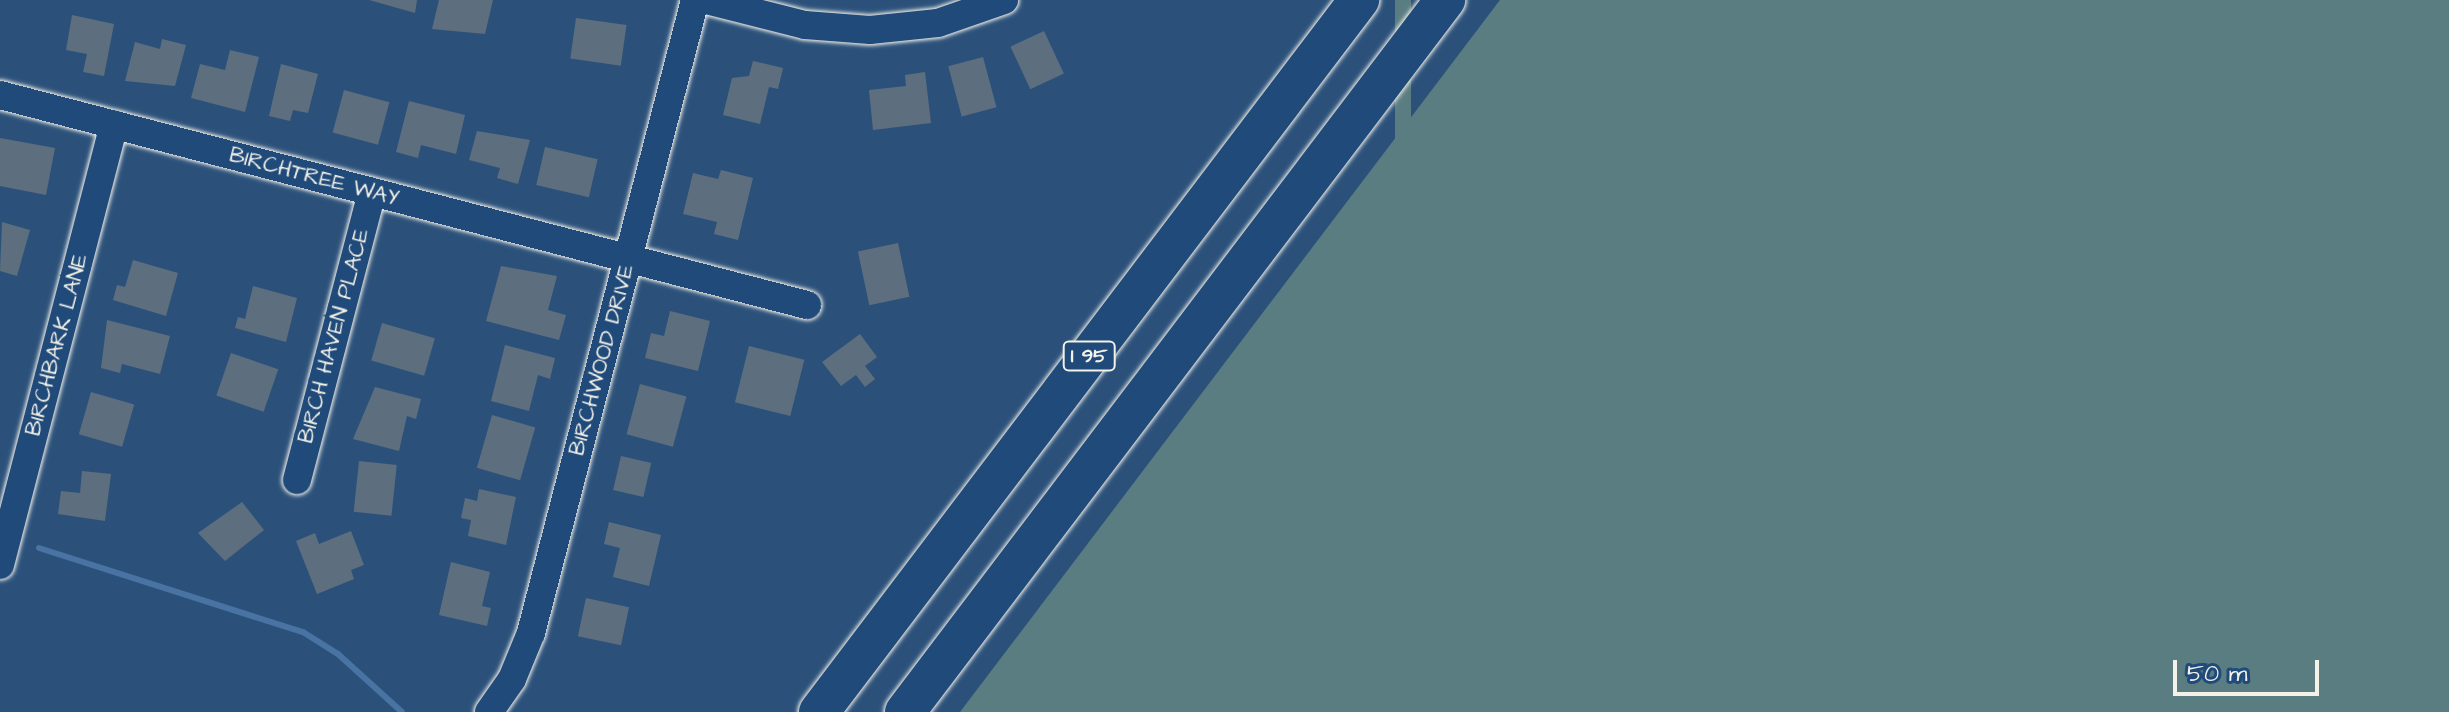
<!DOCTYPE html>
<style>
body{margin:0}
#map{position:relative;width:2449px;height:712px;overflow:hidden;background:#2b517b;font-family:"Architects Daughter",sans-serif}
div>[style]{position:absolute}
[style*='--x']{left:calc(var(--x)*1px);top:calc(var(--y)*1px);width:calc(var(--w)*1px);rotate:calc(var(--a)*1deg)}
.green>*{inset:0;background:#5a7d82;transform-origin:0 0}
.stream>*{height:6px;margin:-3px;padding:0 3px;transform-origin:3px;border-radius:3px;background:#4873a2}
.building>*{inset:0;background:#5d6e7e;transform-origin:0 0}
.roads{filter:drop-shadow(0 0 2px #f4f1e8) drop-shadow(0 0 2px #f4f1e8)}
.minor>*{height:28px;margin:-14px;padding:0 14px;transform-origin:14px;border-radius:14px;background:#1f4a7a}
.highway>*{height:40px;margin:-20px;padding:0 20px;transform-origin:20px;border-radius:20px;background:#1f4a7a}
span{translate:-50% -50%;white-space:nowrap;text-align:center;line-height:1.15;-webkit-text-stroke:8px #1f4a7a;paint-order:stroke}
.shield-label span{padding:2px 6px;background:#1f4a7a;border:2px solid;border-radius:6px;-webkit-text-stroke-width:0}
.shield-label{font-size:20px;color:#f4f1e8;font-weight:700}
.street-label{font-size:22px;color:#f4f1e8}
.scale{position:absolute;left:2173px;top:660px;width:146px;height:36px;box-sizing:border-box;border:4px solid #f4f1e8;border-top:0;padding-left:10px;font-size:24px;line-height:28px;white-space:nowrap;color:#f4f1e8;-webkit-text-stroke:6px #1f4a7a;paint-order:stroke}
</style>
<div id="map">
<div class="green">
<div style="left:1395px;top:0;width:16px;height:894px"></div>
<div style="clip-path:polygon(1500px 0,2449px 0,2449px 712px,960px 712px)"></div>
</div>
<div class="stream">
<div style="--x:39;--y:548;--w:277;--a:17.7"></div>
<div style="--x:303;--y:632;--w:41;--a:32.2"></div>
<div style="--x:338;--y:654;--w:86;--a:42.2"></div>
</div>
<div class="building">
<div style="clip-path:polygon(369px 0,417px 0,415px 13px)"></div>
<div style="clip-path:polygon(439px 0,493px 0,485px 34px,432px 29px)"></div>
<div style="clip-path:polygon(72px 15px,114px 24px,104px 76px,83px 72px,87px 54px,66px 50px)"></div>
<div style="left:576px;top:18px;width:51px;height:41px;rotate:8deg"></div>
<div style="left:1044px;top:31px;width:47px;height:37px;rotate:65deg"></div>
<div style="clip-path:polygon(162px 39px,186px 45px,175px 86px,125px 81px,135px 42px,160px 49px)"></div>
<div style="clip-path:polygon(230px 50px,259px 57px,245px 112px,191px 98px,200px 64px,225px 70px)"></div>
<div style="left:983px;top:57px;width:52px;height:36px;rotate:75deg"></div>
<div style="clip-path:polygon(753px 61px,783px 68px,778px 89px,769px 87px,760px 124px,723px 115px,732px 78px,749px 76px)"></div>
<div style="clip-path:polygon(281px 64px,318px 74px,308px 113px,293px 110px,290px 121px,269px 116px)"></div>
<div style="clip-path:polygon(925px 72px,931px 123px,873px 130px,869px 90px,906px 86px,905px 75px)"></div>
<div style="left:344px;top:90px;width:47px;height:44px;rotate:15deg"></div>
<div style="clip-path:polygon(409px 101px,465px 115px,456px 154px,421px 145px,418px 158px,396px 152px)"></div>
<div style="clip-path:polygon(477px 131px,530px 140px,518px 184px,497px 178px,500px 168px,469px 160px)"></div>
<div style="clip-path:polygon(0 138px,55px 148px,46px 195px,0 186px)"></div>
<div style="left:545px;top:147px;width:54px;height:39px;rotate:13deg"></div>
<div style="clip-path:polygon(721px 170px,753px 178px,738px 240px,714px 234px,717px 222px,683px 214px,693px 173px,718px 179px)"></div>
<div style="clip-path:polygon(2px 222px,30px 230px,17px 276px,0 271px)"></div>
<div style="left:898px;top:243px;width:55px;height:41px;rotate:78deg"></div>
<div style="clip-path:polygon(133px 260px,178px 273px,166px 316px,113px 300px,117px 285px,125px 287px)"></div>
<div style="clip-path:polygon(501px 266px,557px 276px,548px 310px,566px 315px,559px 340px,486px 321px)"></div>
<div style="clip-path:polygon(253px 286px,297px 298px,286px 342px,235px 328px,238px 317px,245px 319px)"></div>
<div style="clip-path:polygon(670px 311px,710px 321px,698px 371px,645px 358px,651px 333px,664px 336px)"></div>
<div style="clip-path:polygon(107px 320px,170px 336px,160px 374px,122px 364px,120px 373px,101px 368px)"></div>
<div style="left:382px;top:323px;width:55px;height:39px;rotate:16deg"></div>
<div style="clip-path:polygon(860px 334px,877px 357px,865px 366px,875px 379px,865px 387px,856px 375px,841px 386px,822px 362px)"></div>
<div style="clip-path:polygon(505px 345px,555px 358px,550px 379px,538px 375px,529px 411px,491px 401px)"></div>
<div style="left:749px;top:346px;width:57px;height:58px;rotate:14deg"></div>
<div style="left:231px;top:353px;width:50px;height:45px;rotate:19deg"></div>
<div style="left:640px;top:384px;width:48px;height:52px;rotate:15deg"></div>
<div style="clip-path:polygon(375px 387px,421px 399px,416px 419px,407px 416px,399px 451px,353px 439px)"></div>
<div style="left:91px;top:392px;width:45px;height:44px;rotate:16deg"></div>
<div style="left:492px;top:415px;width:45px;height:55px;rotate:16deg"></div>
<div style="left:621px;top:456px;width:31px;height:35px;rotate:13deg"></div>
<div style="left:359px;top:461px;width:38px;height:51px;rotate:6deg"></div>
<div style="clip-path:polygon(82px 471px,111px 474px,105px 521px,58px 514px,61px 491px,80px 493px)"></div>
<div style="clip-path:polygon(479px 489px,516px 497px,506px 545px,468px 536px,471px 520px,461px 518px,465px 498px,477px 501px)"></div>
<div style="clip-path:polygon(242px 502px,264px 530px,225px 561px,198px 533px)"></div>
<div style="clip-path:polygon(609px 522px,661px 535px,649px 586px,613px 577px,620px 548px,604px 544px)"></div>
<div style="clip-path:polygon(351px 531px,364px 565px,351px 570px,354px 579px,317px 594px,296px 541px,315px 533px,319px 544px)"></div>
<div style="clip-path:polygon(451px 562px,490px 572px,482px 606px,491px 608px,487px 626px,439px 615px)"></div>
<div style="left:586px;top:598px;width:44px;height:39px;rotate:12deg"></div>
</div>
<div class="roads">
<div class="minor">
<div style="--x:706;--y:0;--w:102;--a:14.2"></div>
<div style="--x:805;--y:25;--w:65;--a:4.4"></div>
<div style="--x:870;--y:30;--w:68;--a:-5.9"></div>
<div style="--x:938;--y:23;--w:70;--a:-19.2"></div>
<div style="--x:0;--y:95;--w:834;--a:14.59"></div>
<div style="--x:297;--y:480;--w:297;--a:-75.4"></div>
<div style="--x:0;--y:565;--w:455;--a:-75.5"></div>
<div style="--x:489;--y:712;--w:40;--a:-55.1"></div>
<div style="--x:512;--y:679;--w:50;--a:-67.6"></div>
<div style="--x:531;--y:633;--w:654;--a:-75.47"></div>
</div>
<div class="highway">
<div style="--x:819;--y:712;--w:894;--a:-52.82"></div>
<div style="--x:905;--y:712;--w:894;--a:-52.82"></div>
</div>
</div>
<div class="shield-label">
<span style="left:1089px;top:356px">I 95</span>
</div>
<div class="street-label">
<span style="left:314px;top:177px;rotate:15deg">BIRCHTREE WAY</span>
<span style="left:334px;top:336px;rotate:-75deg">BIRCH HAVEN PLACE</span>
<span style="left:57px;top:345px;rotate:-75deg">BIRCHBARK LANE</span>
<span style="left:602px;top:360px;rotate:-75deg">BIRCHWOOD DRIVE</span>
</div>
<div class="scale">50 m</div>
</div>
